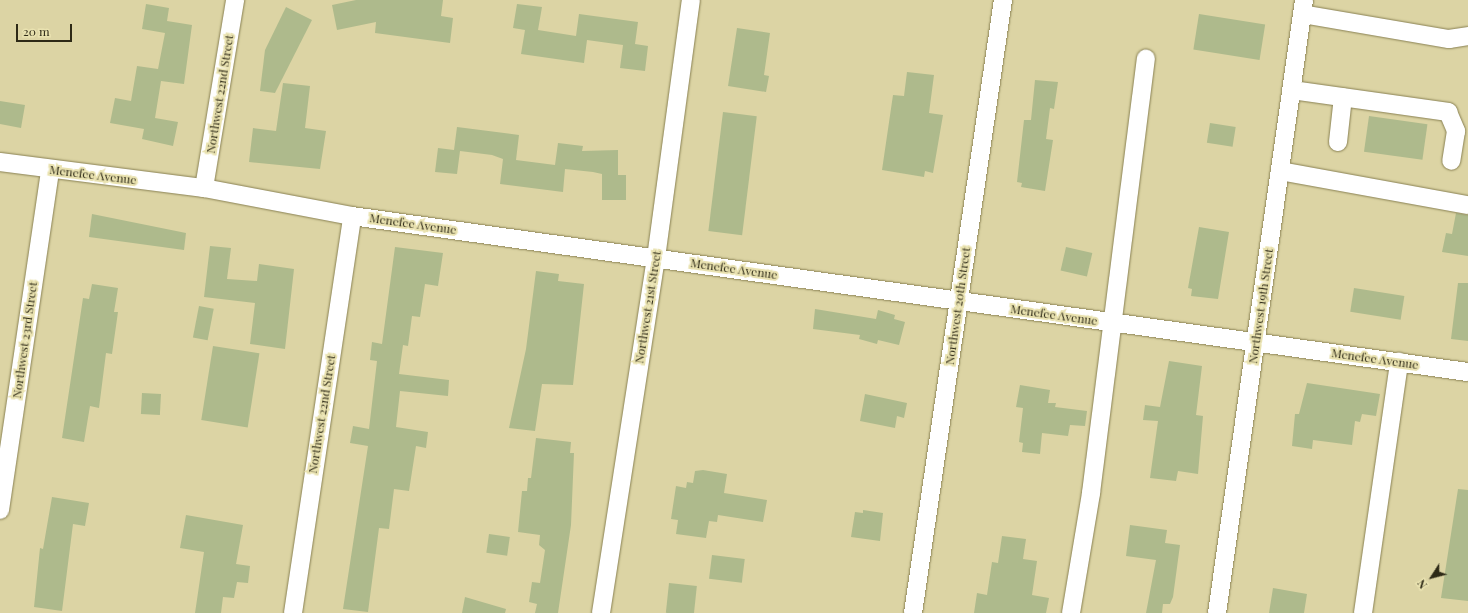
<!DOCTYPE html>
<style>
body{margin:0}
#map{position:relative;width:1468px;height:613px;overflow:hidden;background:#dcd4a4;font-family:"Playfair Display",serif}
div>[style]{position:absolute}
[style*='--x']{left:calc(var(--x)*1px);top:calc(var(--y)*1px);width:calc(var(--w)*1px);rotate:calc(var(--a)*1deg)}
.building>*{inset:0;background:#aeba8c;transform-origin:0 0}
.roads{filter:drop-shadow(0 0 1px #898153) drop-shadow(0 0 1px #898153)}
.minor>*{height:18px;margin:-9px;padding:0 9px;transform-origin:9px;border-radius:9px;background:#fff}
span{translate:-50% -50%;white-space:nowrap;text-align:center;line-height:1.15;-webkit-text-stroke:4px #e9e2b0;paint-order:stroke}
.street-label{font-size:12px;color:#2d2916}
.north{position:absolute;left:1412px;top:557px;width:40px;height:40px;-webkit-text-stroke:3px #e9e2b0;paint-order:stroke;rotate:234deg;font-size:11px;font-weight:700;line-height:16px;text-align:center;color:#2d2916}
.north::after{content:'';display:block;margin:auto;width:14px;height:18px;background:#2d2916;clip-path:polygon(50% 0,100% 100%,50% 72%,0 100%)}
.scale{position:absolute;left:16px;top:24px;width:56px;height:18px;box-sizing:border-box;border:2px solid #2d2916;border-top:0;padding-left:5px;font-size:12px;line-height:14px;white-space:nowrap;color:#2d2916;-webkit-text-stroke:3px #e9e2b0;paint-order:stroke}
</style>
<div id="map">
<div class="building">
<div style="clip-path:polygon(356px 0,443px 0,441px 16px,453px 18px,450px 43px,375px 33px,376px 22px,337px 30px,332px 5px)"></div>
<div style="clip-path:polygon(146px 4px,169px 8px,167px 21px,192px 25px,184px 84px,161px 81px,155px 118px,178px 122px,173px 146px,142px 139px,144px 129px,110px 123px,115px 98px,131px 101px,137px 66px,158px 69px,165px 33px,142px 29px)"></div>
<div style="clip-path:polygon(517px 4px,542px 7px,538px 30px,576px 36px,579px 14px,638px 22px,635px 44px,648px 46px,645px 71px,620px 68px,623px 45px,587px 40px,584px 63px,521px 54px,525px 30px,513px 28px)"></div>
<div style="clip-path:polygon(286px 7px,312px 20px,275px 93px,260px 91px,265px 50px)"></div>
<div style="left:1199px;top:14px;width:67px;height:36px;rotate:9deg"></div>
<div style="clip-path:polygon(737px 28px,770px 33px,764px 75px,769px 76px,766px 92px,728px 86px)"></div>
<div style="clip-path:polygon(907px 72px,934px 75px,929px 113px,943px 115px,933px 173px,925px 171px,924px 177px,882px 170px,893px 95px,904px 96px)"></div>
<div style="clip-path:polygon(1035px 80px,1058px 82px,1054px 109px,1050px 108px,1046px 139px,1053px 140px,1045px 191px,1021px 187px,1022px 183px,1017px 182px,1024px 120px,1031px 120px)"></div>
<div style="clip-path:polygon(283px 83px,310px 86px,305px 128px,326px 131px,320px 169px,249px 162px,253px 128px,276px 131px)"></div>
<div style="clip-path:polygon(0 101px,25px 105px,21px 128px,0 124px)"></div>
<div style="left:723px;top:112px;width:34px;height:120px;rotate:7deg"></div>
<div style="left:1369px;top:116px;width:59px;height:36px;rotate:8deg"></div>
<div style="left:1210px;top:123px;width:26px;height:20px;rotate:9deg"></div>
<div style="clip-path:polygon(457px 127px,519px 135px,516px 160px,555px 165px,558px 143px,583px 146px,582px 151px,618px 150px,618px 175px,626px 175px,626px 200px,602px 200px,602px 174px,593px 172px,565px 169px,563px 192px,500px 184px,503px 159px,492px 155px,460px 151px,457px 174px,435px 172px,438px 148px,454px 150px)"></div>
<div style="clip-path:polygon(1456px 213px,1468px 215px,1468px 256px,1442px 252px,1446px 233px,1452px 234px)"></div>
<div style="clip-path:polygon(92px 214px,186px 233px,184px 250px,89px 237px)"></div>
<div style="clip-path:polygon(1199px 227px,1229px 232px,1218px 299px,1191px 296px,1192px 289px,1188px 288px)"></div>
<div style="clip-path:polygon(210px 246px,231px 248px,227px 279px,257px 281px,259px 264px,294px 269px,285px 349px,250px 344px,255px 303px,204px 297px)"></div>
<div style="clip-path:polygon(395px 247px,443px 253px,438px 286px,425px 284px,420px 317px,412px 316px,408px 346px,403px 345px,399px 374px,449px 380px,448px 396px,400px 391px,396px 427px,428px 432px,426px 448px,416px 446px,409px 491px,394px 489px,389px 529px,379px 528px,368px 612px,343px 609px,368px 446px,350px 443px,353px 426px,369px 429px,377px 361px,370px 360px,372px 342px,382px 344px)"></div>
<div style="left:1066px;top:247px;width:27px;height:24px;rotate:13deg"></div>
<div style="clip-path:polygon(536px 271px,559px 274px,558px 281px,584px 284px,573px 385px,542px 384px,535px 431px,509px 428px,526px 349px)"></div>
<div style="clip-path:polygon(1458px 283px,1468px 283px,1468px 341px,1451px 339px)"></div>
<div style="clip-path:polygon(92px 284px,118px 288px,114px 312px,118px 312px,112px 354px,106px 353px,99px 408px,90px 406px,84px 442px,62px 438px,83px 298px,89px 299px)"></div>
<div style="left:1354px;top:288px;width:51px;height:24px;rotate:9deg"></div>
<div style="left:199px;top:306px;width:15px;height:32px;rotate:11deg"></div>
<div style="clip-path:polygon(815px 309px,876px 319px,878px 310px,895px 315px,894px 319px,905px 322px,899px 345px,878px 340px,877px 344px,859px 339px,860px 335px,813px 329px)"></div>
<div style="left:213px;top:346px;width:47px;height:75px;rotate:9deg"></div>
<div style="clip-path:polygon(1169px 361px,1202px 366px,1196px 415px,1203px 416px,1198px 474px,1178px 471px,1176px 481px,1150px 478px,1158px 421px,1143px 420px,1145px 405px,1160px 407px)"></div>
<div style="clip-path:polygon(1307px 383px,1380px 394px,1376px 416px,1362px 414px,1360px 422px,1355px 421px,1352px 445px,1313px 440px,1312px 449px,1292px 446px,1295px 414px,1299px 414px)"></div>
<div style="clip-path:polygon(1020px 385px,1050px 390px,1048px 403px,1056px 403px,1055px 407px,1087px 411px,1085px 426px,1070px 425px,1068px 436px,1042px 433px,1040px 454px,1022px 452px,1023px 443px,1019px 442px,1023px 408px,1016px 407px)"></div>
<div style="left:142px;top:393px;width:19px;height:21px;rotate:3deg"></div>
<div style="clip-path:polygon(865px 394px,907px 403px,904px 418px,897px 416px,895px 428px,860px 421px)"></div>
<div style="clip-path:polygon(536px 438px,571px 442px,570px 453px,574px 453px,571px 525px,558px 613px,535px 613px,537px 604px,529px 602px,532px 582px,540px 583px,545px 550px,539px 545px,540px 535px,518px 532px,522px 491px,527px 491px,528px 478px,531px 478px)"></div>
<div style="clip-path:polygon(703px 470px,727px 474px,724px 493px,767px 500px,763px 522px,718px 515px,717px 522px,709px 521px,706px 538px,676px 534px,678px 520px,671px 519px,676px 486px,686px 488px,687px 482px,693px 483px,695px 471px)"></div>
<div style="clip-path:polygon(1458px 489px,1468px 490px,1468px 601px,1441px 598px)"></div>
<div style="clip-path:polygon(52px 497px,89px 503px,85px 526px,73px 524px,62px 611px,34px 607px,40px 548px,43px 549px)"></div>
<div style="clip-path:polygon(863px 510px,883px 513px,880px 541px,851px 537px,855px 512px,863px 513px)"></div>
<div style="clip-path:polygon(186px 515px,243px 525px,236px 564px,250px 566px,248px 583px,237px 582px,234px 598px,223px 597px,221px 613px,195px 613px,204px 552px,180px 548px)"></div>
<div style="clip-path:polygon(1130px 525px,1167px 530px,1165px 543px,1180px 545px,1173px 597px,1170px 604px,1163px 604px,1162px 613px,1146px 613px,1156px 560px,1126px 556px)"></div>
<div style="left:489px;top:534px;width:21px;height:19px;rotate:8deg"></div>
<div style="clip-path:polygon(1002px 536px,1026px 539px,1023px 559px,1037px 561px,1032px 595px,1049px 598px,1046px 613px,974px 613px,977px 593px,987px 595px,992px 562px,998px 563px)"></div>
<div style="left:712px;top:555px;width:33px;height:24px;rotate:7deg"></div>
<div style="left:669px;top:583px;width:28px;height:30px;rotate:6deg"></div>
<div style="clip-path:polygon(1273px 588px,1307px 594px,1304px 613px,1269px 613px)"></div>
<div style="clip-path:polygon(465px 597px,506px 609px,505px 613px,462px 613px)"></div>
</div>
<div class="roads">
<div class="minor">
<div style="--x:1302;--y:14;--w:149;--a:9.7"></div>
<div style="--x:1449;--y:39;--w:19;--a:-9"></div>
<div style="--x:1292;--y:90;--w:158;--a:8"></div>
<div style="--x:1448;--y:112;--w:21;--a:67"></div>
<div style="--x:1456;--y:131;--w:30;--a:99"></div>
<div style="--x:1338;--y:142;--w:45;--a:-83.7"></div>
<div style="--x:0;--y:162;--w:206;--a:7.3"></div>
<div style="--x:204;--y:188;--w:151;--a:10.7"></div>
<div style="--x:352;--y:216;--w:1127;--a:7.96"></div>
<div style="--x:1280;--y:171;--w:191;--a:10.3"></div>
<div style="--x:204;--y:188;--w:191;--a:-80.6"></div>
<div style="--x:0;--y:510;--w:344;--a:-81.6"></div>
<div style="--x:293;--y:613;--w:401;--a:-81.5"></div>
<div style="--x:601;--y:613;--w:359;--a:-81.2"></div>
<div style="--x:656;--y:258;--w:260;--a:-82.3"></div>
<div style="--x:913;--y:613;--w:620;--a:-81.65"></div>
<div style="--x:1071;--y:613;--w:122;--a:-80.5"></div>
<div style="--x:1091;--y:493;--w:438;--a:-82.8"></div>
<div style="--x:1217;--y:613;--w:619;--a:-81.92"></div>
<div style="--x:1363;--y:613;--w:254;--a:-81.8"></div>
</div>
</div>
<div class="street-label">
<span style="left:220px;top:94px;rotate:-81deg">Northwest 22nd Street</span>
<span style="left:93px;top:175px;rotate:7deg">Menefee Avenue</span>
<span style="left:413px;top:224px;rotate:8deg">Menefee Avenue</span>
<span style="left:734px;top:269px;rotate:8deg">Menefee Avenue</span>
<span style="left:958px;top:306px;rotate:-82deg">Northwest 20th Street</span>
<span style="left:1261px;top:306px;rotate:-82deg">Northwest 19th Street</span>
<span style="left:648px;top:307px;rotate:-81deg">Northwest 21st Street</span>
<span style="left:1054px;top:315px;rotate:8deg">Menefee Avenue</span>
<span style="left:25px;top:340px;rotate:-82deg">Northwest 23rd Street</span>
<span style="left:1375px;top:359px;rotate:8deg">Menefee Avenue</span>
<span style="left:322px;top:414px;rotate:-81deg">Northwest 22nd Street</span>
</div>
<div class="north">N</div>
<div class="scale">20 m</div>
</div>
